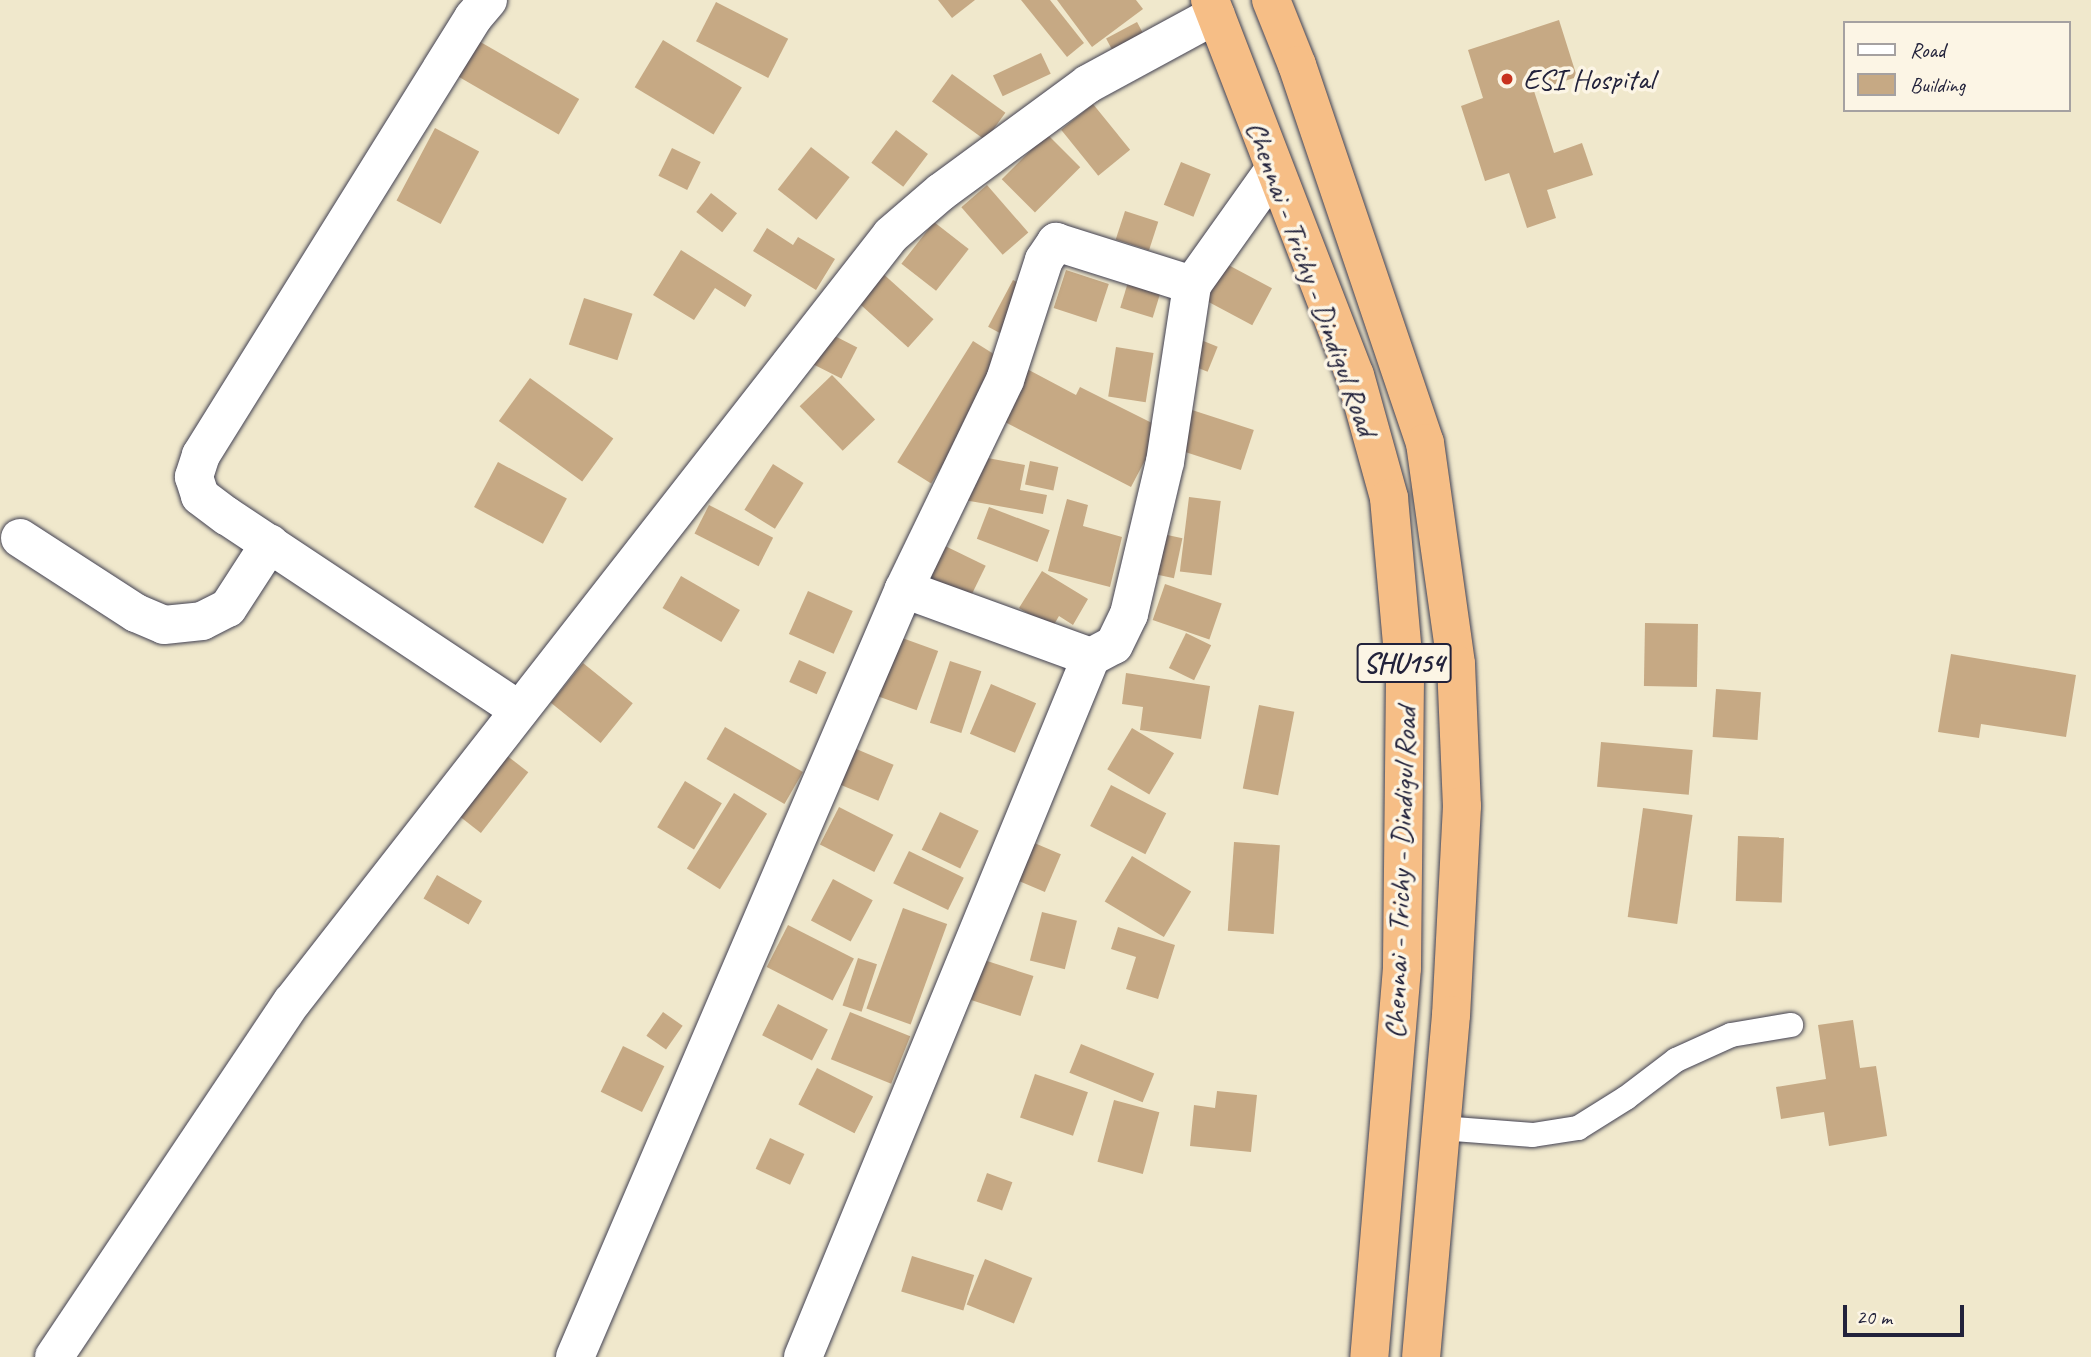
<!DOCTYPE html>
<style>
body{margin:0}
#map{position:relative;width:2091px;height:1357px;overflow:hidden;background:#f0e8cc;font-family:Caveat,sans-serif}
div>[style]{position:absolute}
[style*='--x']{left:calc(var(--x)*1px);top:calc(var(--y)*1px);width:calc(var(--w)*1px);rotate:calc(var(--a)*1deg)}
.building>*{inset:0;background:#c6a984;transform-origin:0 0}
.roads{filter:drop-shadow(0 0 2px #414051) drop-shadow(0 0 2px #414051)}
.service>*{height:24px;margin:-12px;padding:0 12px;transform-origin:12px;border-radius:12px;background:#fff}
.minor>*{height:38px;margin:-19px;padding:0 19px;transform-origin:19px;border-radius:19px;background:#fff}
.trunk>*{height:38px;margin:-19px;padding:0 19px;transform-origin:19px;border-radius:19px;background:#f6be86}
.dots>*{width:19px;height:19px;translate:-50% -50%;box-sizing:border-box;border:4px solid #fcf5e5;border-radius:50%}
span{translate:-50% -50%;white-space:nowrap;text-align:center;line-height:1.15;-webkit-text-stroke:7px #fcf5e5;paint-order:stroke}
.shield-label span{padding:2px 5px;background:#fcf5e5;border:2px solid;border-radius:5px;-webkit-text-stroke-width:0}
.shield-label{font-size:28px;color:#22223b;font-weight:700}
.poi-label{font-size:30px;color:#22223b}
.left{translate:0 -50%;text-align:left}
.street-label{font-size:30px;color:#22223b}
.legend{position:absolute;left:1843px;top:21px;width:228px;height:91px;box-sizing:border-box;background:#fcf5e5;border:2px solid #a5a1a1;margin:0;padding:9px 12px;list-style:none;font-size:21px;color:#22223b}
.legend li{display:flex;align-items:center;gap:14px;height:35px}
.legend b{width:35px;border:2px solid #a5a1a1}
.scale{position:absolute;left:1843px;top:1305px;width:121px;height:32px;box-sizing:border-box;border:4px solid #22223b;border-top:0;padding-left:9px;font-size:21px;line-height:24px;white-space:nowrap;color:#22223b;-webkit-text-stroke:5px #fcf5e5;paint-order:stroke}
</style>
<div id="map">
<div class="building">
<div style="clip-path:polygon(938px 0,975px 0,952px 18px)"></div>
<div style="clip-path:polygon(1021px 0,1050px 0,1084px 43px,1067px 57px)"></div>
<div style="clip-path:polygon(1057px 0,1136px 0,1143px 9px,1092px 47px)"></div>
<div style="left:716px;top:2px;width:81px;height:44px;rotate:27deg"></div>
<div style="clip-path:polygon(1559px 20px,1577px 77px,1534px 91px,1554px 153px,1582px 143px,1593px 175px,1547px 190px,1556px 218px,1527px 228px,1509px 173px,1485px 181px,1461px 106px,1483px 98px,1468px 50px)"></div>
<div style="left:1137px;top:22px;width:21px;height:35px;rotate:62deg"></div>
<div style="left:477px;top:40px;width:118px;height:41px;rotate:30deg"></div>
<div style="left:663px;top:40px;width:92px;height:55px;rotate:31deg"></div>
<div style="left:1041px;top:53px;width:23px;height:53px;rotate:65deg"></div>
<div style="left:952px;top:74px;width:66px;height:34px;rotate:36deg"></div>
<div style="left:1093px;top:104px;width:59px;height:41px;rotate:51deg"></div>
<div style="left:435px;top:128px;width:50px;height:82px;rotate:28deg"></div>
<div style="left:896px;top:130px;width:40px;height:41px;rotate:37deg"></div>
<div style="left:1047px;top:134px;width:47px;height:64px;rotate:45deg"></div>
<div style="left:811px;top:147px;width:49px;height:54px;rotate:38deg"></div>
<div style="left:672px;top:148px;width:32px;height:31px;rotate:26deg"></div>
<div style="left:1181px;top:162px;width:32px;height:46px;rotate:22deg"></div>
<div style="left:987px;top:185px;width:63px;height:34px;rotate:49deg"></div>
<div style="left:711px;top:193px;width:33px;height:24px;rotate:38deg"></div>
<div style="left:1125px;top:211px;width:35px;height:30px;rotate:18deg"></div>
<div style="left:934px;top:222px;width:44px;height:53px;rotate:38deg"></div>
<div style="clip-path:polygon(767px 228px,793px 245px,798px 237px,835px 259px,816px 290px,753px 251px)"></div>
<div style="clip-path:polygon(681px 250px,752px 295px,745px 307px,715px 288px,694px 320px,653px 295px)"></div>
<div style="left:1219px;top:260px;width:60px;height:42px;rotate:28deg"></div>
<div style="left:1066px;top:270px;width:45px;height:40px;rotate:18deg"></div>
<div style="left:880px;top:271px;width:72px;height:38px;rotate:42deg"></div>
<div style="left:1129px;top:279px;width:34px;height:30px;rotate:17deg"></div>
<div style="left:1013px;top:280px;width:19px;height:53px;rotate:28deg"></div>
<div style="left:584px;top:298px;width:51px;height:49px;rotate:18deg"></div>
<div style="left:827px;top:332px;width:34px;height:35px;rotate:27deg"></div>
<div style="left:1201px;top:340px;width:18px;height:27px;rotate:22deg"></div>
<div style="left:973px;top:341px;width:40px;height:143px;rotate:32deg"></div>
<div style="left:1116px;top:347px;width:38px;height:50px;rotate:9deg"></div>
<div style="clip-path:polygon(1027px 369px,1076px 395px,1080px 387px,1162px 428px,1131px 487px,1001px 420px)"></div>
<div style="left:832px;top:375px;width:62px;height:45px;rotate:46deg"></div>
<div style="left:530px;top:378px;width:103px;height:53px;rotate:36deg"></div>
<div style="left:1192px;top:410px;width:65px;height:42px;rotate:18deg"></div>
<div style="clip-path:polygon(972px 455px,1025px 465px,1020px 490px,1047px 495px,1043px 514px,964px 500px)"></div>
<div style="left:1030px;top:461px;width:29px;height:24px;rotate:12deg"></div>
<div style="left:498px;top:462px;width:78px;height:51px;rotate:28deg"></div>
<div style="left:773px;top:464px;width:36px;height:54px;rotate:32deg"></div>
<div style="left:1189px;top:497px;width:32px;height:75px;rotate:7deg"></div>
<div style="clip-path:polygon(1067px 499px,1088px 505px,1083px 526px,1122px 537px,1110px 587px,1048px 571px)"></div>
<div style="left:709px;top:505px;width:72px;height:32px;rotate:27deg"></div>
<div style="left:989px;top:507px;width:65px;height:34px;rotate:21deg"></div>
<div style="left:1158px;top:533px;width:25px;height:41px;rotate:12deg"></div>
<div style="left:939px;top:543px;width:52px;height:42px;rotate:26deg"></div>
<div style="clip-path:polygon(1042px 571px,1088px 599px,1073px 625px,1059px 616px,1052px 628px,1019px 608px)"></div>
<div style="left:681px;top:576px;width:68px;height:37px;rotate:30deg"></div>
<div style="left:1165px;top:584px;width:60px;height:38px;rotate:19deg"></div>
<div style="left:808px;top:591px;width:49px;height:47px;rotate:24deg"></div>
<div style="left:1645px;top:623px;width:53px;height:63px;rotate:1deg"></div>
<div style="left:1186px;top:633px;width:28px;height:39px;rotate:26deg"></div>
<div style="left:894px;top:635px;width:47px;height:63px;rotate:20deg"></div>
<div style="clip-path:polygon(1951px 654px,2076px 675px,2066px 737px,1981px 724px,1979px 738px,1938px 732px)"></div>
<div style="left:799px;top:660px;width:30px;height:24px;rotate:24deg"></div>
<div style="left:950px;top:661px;width:33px;height:65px;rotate:18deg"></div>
<div style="left:583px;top:663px;width:64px;height:51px;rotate:39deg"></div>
<div style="clip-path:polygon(1126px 673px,1210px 686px,1201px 739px,1140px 730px,1143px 707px,1122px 704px)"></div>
<div style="left:991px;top:684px;width:49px;height:54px;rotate:23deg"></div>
<div style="left:1716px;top:689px;width:45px;height:48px;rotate:4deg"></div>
<div style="left:1259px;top:705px;width:36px;height:85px;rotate:11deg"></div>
<div style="left:725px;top:727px;width:90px;height:37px;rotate:30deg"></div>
<div style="left:1132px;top:728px;width:49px;height:48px;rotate:31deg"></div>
<div style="left:1601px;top:742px;width:92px;height:45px;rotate:5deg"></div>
<div style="left:496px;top:747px;width:41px;height:77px;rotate:38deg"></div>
<div style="left:854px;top:748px;width:43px;height:39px;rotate:23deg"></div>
<div style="left:685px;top:781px;width:43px;height:54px;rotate:31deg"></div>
<div style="left:1111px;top:785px;width:62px;height:46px;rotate:27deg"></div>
<div style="left:734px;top:793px;width:39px;height:89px;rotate:32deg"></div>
<div style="left:839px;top:807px;width:61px;height:42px;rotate:27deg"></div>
<div style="left:1643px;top:808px;width:50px;height:110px;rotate:8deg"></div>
<div style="left:940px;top:812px;width:43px;height:42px;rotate:26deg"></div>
<div style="left:1738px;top:836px;width:46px;height:65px;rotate:2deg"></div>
<div style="left:1025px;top:839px;width:39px;height:41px;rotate:23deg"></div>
<div style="left:1234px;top:842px;width:46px;height:89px;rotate:4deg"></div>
<div style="left:909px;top:851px;width:61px;height:36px;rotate:26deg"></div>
<div style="left:1132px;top:856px;width:69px;height:53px;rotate:31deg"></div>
<div style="left:437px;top:875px;width:52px;height:27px;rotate:30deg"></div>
<div style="left:833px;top:879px;width:45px;height:47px;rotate:28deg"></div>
<div style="left:903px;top:908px;width:47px;height:107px;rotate:20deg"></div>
<div style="left:1042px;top:912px;width:36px;height:50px;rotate:14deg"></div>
<div style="left:788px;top:925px;width:74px;height:47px;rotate:27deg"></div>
<div style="clip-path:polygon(1118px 927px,1175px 945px,1158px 999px,1126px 989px,1136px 957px,1111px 949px)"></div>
<div style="left:858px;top:958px;width:20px;height:50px;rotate:18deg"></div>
<div style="left:984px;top:960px;width:52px;height:42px;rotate:18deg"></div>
<div style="left:778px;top:1004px;width:56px;height:35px;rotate:27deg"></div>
<div style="left:663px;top:1012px;width:24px;height:29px;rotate:35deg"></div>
<div style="left:850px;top:1012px;width:65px;height:51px;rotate:22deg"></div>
<div style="clip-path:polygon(1853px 1020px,1860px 1068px,1876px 1066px,1887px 1136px,1829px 1146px,1824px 1112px,1781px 1119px,1776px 1087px,1826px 1079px,1818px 1025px)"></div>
<div style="left:1081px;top:1044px;width:79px;height:31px;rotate:22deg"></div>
<div style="left:623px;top:1046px;width:46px;height:51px;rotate:26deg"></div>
<div style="left:817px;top:1068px;width:63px;height:41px;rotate:27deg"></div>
<div style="left:1035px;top:1074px;width:56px;height:46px;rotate:19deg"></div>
<div style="clip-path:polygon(1217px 1091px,1257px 1095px,1251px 1152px,1190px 1146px,1194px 1105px,1215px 1108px)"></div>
<div style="left:1114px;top:1100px;width:47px;height:64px;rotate:15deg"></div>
<div style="left:770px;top:1138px;width:38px;height:34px;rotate:25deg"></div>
<div style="left:987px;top:1173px;width:27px;height:30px;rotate:20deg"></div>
<div style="left:912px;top:1256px;width:65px;height:37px;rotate:17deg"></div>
<div style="left:985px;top:1259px;width:51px;height:49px;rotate:22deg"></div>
</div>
<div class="roads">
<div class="service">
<div style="--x:1441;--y:1128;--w:92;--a:4.4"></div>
<div style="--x:1533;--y:1135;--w:46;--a:-8.8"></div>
<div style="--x:1578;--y:1128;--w:57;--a:-32"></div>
<div style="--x:1626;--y:1098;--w:63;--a:-37.2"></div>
<div style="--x:1676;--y:1060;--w:60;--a:-24.4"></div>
<div style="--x:1731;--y:1035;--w:61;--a:-9.5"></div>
</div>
<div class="minor">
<div style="--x:488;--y:0;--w:23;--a:130"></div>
<div style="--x:473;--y:18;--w:515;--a:121.9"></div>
<div style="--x:201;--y:455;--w:23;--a:108"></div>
<div style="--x:194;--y:477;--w:20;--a:72"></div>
<div style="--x:200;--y:496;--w:34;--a:37"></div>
<div style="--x:227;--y:516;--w:351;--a:33.6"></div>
<div style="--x:20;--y:538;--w:138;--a:32.9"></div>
<div style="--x:136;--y:613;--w:30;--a:23"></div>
<div style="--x:164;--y:625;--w:38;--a:-6"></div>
<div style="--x:202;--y:621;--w:29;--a:-27"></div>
<div style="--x:228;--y:608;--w:77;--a:-57.1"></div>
<div style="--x:904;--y:589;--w:199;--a:20"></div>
<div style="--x:54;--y:1357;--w:427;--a:-56.2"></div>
<div style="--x:292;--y:1002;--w:973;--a:-52.01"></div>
<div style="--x:891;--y:235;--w:66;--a:-40.7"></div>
<div style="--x:941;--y:192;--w:182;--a:-36.3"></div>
<div style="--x:1088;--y:84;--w:145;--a:-28.5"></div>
<div style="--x:575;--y:1357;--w:836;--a:-66.81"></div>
<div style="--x:904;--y:589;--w:232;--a:-64.2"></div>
<div style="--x:1005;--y:380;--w:126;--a:-72"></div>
<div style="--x:1044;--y:260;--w:22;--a:-56"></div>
<div style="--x:1056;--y:242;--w:143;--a:17.5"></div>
<div style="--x:803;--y:1357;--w:757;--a:-67.64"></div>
<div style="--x:1091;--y:657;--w:26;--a:-28"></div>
<div style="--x:1114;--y:645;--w:34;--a:-64"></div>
<div style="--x:1129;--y:614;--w:156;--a:-76.7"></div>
<div style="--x:1165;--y:462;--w:179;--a:-81.3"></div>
<div style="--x:1192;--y:285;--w:140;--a:-54.6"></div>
</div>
<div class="trunk">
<div style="--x:1210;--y:0;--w:402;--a:68.9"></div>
<div style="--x:1355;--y:375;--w:128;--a:74.5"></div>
<div style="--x:1389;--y:498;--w:181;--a:84.9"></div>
<div style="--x:1405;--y:678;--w:290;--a:90.6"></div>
<div style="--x:1402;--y:968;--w:390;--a:94.8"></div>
<div style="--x:1271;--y:0;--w:70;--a:68.2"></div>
<div style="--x:1297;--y:65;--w:399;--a:71.3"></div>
<div style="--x:1425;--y:443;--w:223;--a:82"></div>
<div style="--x:1456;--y:664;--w:142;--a:87.6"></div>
<div style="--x:1462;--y:806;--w:209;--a:93"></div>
<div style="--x:1451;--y:1015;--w:343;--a:95"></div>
</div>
</div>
<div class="dots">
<div style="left:1507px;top:79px;background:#c8321e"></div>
</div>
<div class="shield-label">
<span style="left:1404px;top:663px">SHU154</span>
</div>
<div class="poi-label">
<span class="left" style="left:1523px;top:79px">ESI Hospital</span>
</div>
<div class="street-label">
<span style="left:1312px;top:278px;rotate:70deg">Chennai - Trichy - Dindigul Road</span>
<span style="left:1400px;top:873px;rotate:-88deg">Chennai - Trichy - Dindigul Road</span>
</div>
<ul class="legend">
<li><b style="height:9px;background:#fff"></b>Road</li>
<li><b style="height:19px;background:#c6a984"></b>Building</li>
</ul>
<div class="scale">20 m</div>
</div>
